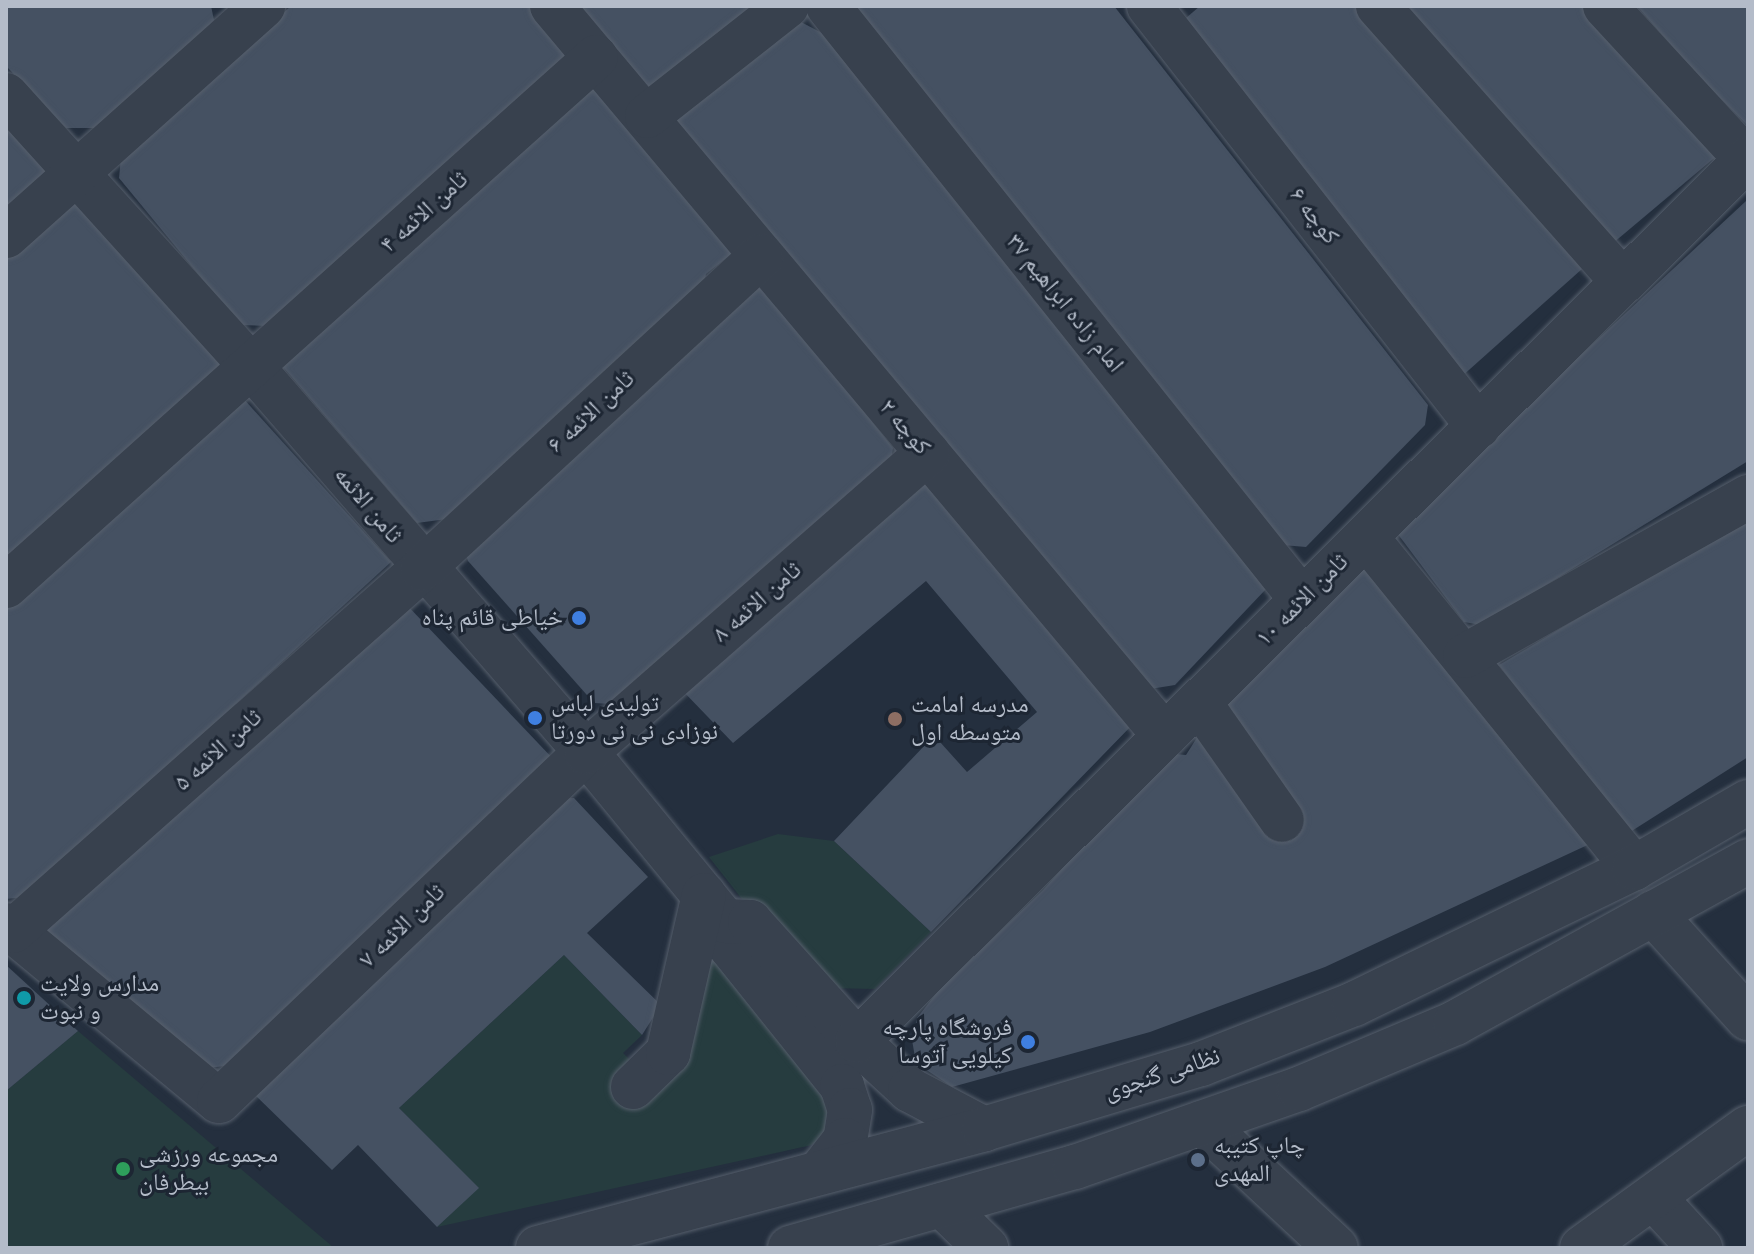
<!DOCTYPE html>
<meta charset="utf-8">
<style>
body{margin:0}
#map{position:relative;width:1754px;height:1254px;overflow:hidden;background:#242f3e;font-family:"Nunito Sans","Noto Naskh Arabic",sans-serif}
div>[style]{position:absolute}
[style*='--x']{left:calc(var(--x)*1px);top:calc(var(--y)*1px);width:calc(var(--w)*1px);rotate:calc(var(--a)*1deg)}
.green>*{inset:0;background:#263c3f}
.building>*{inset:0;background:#455162}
.roads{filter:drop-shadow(0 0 2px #565f6c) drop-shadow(0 0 2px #565f6c)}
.minor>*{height:44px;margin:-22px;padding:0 22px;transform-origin:22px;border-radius:22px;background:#38414e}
.dots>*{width:22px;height:22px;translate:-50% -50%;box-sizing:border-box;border:4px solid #1d2633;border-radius:50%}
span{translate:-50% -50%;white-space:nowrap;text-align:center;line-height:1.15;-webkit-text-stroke:6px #1d2633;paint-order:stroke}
.street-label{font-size:24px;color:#b4bcc9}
.poi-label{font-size:24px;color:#b4bcc9}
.right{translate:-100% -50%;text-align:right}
.left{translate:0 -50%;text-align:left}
.frame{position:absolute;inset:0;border:8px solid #b4bcc9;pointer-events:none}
</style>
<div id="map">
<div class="green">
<div style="clip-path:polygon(778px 834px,834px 841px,931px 932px,875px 989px,826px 988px,745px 903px,709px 857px)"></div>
<div style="clip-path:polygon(698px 932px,829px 1102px,826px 1131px,812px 1145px,437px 1227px,478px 1188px,399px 1108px,564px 955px,642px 1035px,623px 1053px,640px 1070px)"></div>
<div style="clip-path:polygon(78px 1031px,333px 1247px,6px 1248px,6px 1091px)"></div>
</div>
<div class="building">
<div style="clip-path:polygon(6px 6px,211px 6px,214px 20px,185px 55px,96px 128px,66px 128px,6px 66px)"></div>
<div style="clip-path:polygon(291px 6px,531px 6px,571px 54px,268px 326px,240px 325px,119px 178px,121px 157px)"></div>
<div style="clip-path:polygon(569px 6px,757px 6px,653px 88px,635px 83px)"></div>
<div style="clip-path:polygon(851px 6px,1114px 6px,1428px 405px,1425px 425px,1306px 547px,1282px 545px)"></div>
<div style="clip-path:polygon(1200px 6px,1361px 6px,1582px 269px,1460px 378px,1179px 24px)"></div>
<div style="clip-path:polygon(1389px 6px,1592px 6px,1725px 149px,1606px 249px)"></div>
<div style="clip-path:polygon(1637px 6px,1748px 6px,1748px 126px,1699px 77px)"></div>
<div style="clip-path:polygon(801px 22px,822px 33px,1267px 588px,1175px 685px,1144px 690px,675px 133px,677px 115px)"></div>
<div style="clip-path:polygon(581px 86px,600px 89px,734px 252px,706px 274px,703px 290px,447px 519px,417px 523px,278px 361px)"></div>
<div style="clip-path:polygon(6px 119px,58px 177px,6px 222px)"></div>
<div style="clip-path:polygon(76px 196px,223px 352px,222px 372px,6px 561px,6px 259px)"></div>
<div style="clip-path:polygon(1746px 201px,1748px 461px,1481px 625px,1464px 622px,1394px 529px)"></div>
<div style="clip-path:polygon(754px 285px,765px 287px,893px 448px,891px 461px,611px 704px,594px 703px,468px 561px,464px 548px)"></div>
<div style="clip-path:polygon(242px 397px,391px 562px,25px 897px,6px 899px,6px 605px)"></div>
<div style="clip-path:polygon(921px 482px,933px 482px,1136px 721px,931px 932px,834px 841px,925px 745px,940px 742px,967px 772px,1037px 712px,926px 581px,733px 743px,680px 688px)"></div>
<div style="clip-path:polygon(1748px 517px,1748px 757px,1627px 834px,1499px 665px)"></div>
<div style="clip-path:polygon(1366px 557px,1594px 842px,1325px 967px,1150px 1032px,952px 1087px,916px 1063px,912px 1040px,917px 1018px,938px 991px,1043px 890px,1165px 753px,1186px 755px,1215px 709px)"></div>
<div style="clip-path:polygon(405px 603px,558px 764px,225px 1066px,200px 1069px,49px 946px,44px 917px)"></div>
<div style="clip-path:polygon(574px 798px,648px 877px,587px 933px,661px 1005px,642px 1035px,564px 955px,399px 1108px,479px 1188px,437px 1227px,358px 1145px,332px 1170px,250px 1090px,556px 799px)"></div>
<div style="clip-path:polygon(6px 965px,78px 1031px,6px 1091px)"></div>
</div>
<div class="roads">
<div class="minor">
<div style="--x:552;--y:6;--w:953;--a:49.98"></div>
<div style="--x:828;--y:6;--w:760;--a:51.41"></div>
<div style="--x:1149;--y:6;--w:534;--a:51.93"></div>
<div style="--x:1378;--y:6;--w:369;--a:48.4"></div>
<div style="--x:1605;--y:6;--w:211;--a:47.3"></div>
<div style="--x:6;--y:95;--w:367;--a:47.9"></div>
<div style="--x:252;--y:367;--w:510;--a:49.06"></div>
<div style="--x:586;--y:752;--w:219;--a:50.6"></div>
<div style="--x:725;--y:921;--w:25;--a:79"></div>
<div style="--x:730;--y:946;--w:179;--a:51.3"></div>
<div style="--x:842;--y:1086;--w:25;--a:72"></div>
<div style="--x:850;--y:1110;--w:30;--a:99"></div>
<div style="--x:845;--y:1140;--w:39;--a:128"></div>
<div style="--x:647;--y:116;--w:178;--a:-38.2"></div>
<div style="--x:6;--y:236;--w:345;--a:-41.8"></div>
<div style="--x:1366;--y:537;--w:426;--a:51"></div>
<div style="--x:6;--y:586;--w:792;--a:-41.88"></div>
<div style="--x:1465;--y:656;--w:325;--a:-29.3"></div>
<div style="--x:1199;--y:702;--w:144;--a:54.9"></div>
<div style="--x:1653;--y:913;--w:142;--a:47.9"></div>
<div style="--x:725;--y:921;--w:25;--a:2"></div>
<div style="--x:750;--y:922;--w:160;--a:48"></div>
<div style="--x:857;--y:1041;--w:72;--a:42.8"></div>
<div style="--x:910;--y:1090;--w:84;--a:27.8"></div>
<div style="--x:6;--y:925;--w:276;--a:39.6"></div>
<div style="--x:219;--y:1101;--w:506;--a:-43.56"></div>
<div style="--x:586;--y:752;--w:454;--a:-41.2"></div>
<div style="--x:13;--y:931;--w:546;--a:-41.51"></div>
<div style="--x:422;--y:569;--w:461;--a:-42.7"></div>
<div style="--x:857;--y:1041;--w:1253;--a:-44.74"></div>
<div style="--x:633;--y:1087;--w:49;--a:-44.2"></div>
<div style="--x:668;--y:1053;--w:162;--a:-77.2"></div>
<div style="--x:1202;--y:1123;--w:183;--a:43"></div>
<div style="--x:1655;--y:1199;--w:67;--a:47.4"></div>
<div style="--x:942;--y:1205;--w:62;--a:44.3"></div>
<div style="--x:538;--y:1248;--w:462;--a:-14.9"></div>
<div style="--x:984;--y:1129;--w:227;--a:-16.7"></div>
<div style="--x:1201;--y:1064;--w:164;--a:-21.4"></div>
<div style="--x:1354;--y:1004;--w:311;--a:-25.9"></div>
<div style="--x:1634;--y:868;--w:132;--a:-30.1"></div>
<div style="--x:790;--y:1248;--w:296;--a:-15.9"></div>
<div style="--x:1075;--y:1167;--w:237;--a:-19.2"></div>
<div style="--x:1299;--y:1089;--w:169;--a:-22.9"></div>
<div style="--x:1455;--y:1023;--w:335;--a:-28.9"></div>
<div style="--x:1582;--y:1248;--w:205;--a:-35.9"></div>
</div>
</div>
<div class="dots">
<div style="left:579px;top:618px;background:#3f7fe0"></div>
<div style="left:535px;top:718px;background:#3f7fe0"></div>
<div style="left:895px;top:719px;background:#8d6e63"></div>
<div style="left:24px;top:998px;background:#0f9aa8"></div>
<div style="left:1028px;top:1042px;background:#3f7fe0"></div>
<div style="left:1198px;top:1160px;background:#5c6f8a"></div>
<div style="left:123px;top:1169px;background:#2e9e5b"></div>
</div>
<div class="street-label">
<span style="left:424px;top:212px;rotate:-42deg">ثامن الائمه ۴</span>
<span style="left:1314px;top:216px;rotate:52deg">کوچه ۶</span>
<span style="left:1065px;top:303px;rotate:51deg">امام زاده ابراهیم ۳۷</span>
<span style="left:591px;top:412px;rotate:-43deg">ثامن الائمه ۶</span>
<span style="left:905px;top:427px;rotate:50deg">کوچه ۲</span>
<span style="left:368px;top:505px;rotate:50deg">ثامن الائمه</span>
<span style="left:1302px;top:600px;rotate:-45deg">ثامن الائمه ۱۰</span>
<span style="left:757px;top:602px;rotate:-41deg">ثامن الائمه ۸</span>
<span style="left:218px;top:750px;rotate:-42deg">ثامن الائمه ۵</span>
<span style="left:402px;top:926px;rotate:-44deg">ثامن الائمه ۷</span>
<span style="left:1162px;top:1074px;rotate:-18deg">نظامی گنجوی</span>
</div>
<div class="poi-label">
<span class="right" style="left:563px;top:618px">خیاطی قائم پناه</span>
<span class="left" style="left:551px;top:718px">تولیدی لباس<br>نوزادی نی نی دورتا</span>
<span class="left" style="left:911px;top:719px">مدرسه امامت<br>متوسطه اول</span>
<span class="left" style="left:40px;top:998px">مدارس ولایت<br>و نبوت</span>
<span class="right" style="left:1012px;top:1042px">فروشگاه پارچه<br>کیلویی آتوسا</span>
<span class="left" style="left:1214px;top:1160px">چاپ‌ کتیبه<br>المهدی</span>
<span class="left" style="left:139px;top:1169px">مجموعه ورزشی<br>بیطرفان</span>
</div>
<div class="frame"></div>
</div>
